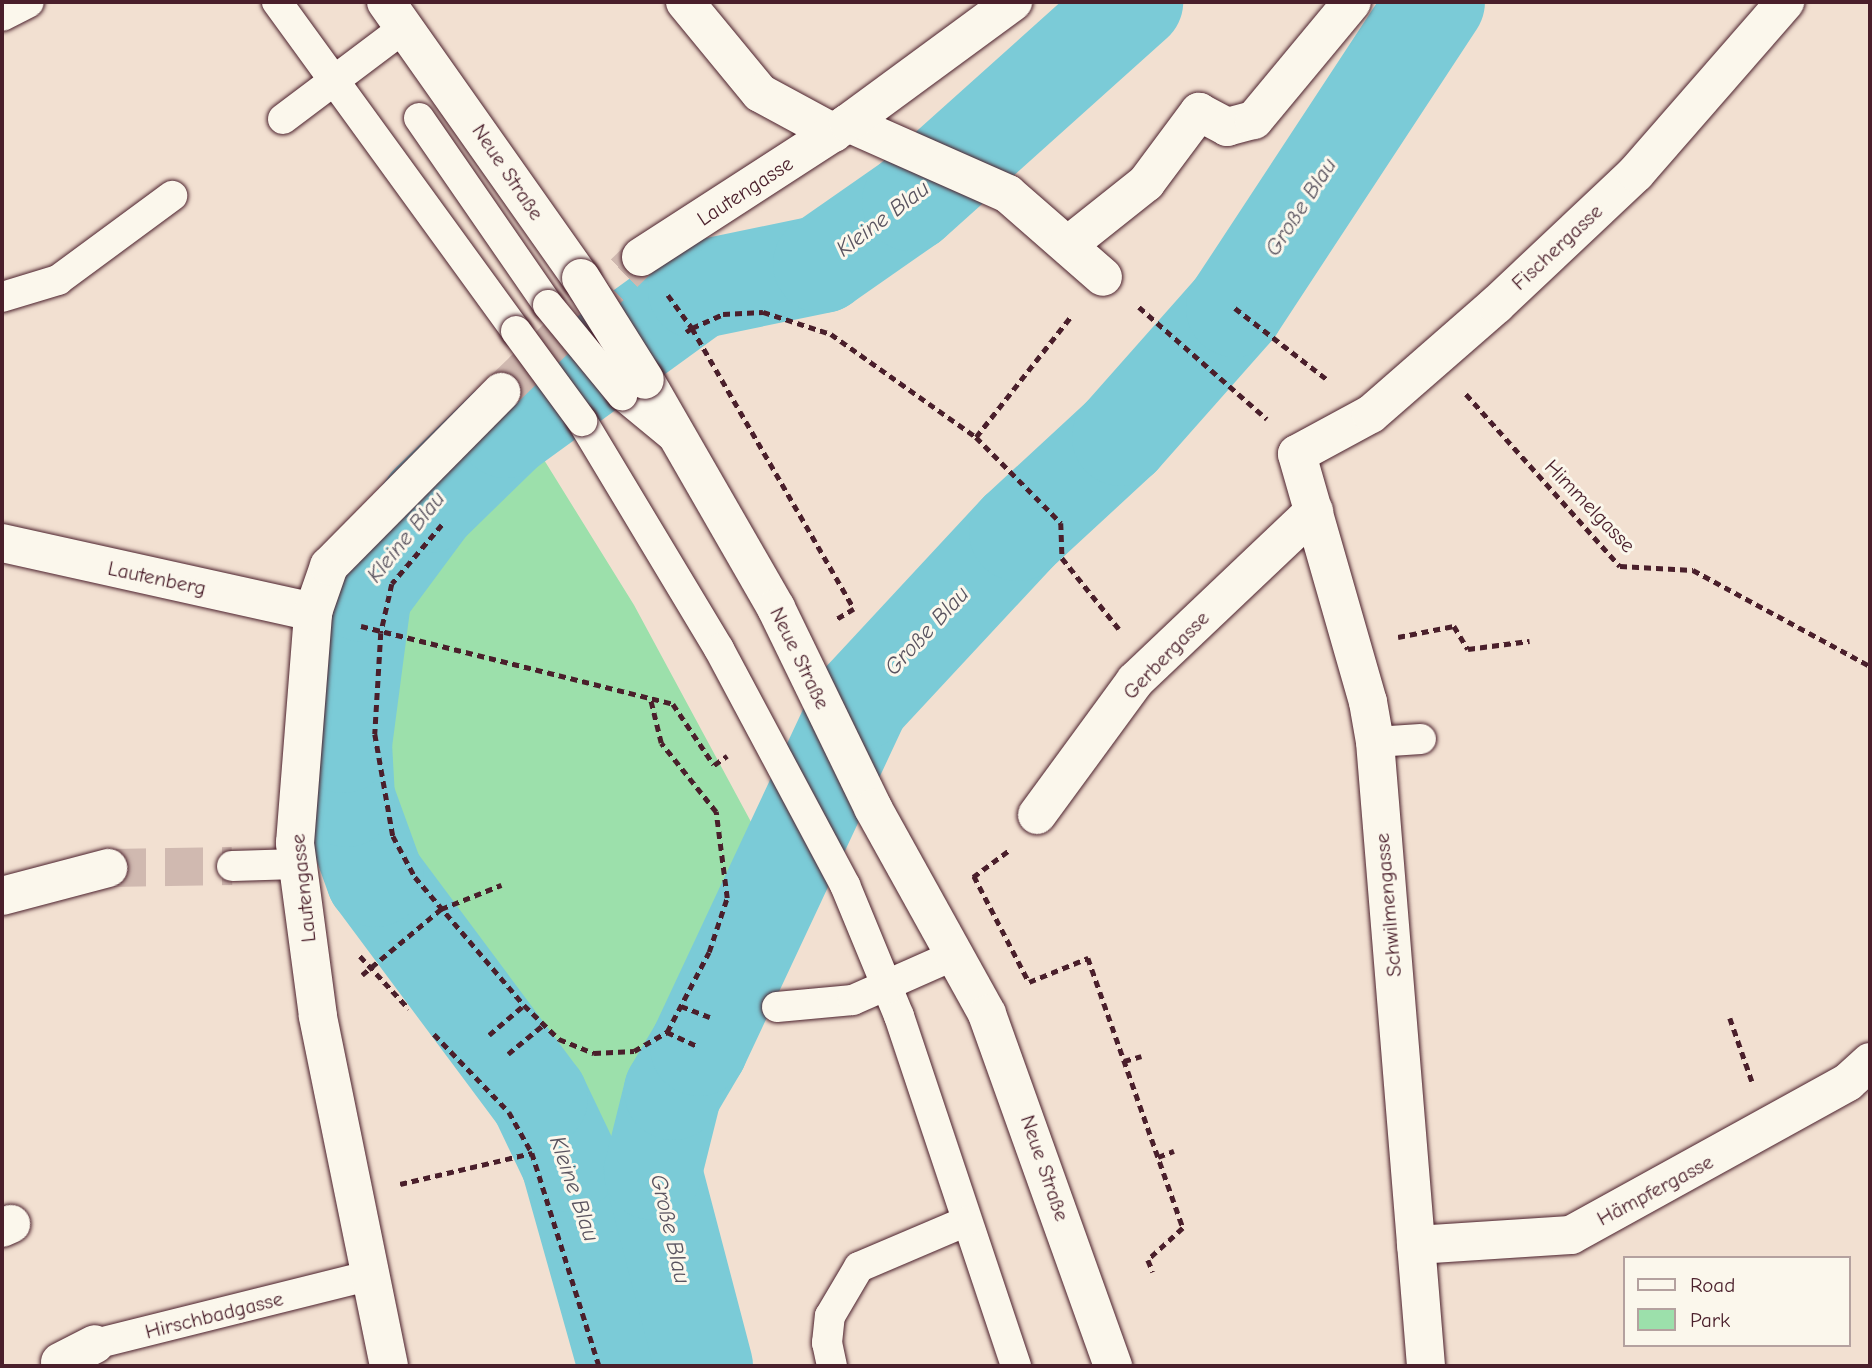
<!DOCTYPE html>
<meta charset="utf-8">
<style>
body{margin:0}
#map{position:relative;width:1872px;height:1368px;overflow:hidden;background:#f2e0d1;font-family:"Comic Neue",sans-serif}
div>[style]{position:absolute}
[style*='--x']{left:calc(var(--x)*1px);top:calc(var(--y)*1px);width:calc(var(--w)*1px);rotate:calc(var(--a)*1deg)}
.green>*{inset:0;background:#9ce0ab}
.river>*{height:98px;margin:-49px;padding:0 49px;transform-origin:49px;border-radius:49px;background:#7bcbd7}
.pedestrian-tunnel>*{height:38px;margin-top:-19px;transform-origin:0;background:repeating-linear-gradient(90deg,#d0b9b0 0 38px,transparent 0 57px)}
.minor-tunnel>*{height:38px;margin-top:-19px;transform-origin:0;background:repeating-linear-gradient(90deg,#d0b9b0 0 38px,transparent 0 57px)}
.path>*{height:4.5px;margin-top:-2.25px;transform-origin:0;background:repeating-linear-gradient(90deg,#4a1f2b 0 7px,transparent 0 12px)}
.roads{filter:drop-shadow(0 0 2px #4a1f2b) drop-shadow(0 0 2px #4a1f2b)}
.service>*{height:30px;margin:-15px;padding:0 15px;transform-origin:15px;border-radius:15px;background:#fbf7ec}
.pedestrian>*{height:38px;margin:-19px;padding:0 19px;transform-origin:19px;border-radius:19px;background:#fbf7ec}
.minor>*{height:38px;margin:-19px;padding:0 19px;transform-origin:19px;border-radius:19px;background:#fbf7ec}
.tertiary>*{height:38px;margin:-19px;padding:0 19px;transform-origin:19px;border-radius:19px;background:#fbf7ec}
.bridges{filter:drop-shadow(0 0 2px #4a1f2b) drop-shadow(0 0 2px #4a1f2b)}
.service-bridge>*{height:30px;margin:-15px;padding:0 15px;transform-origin:15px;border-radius:15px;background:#fbf7ec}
.tertiary-bridge>*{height:38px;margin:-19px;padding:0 19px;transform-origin:19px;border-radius:19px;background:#fbf7ec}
span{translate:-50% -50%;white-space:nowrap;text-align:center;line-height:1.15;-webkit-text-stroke:6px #fbf7ec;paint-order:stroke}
.street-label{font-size:21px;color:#4a1f2b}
.water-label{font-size:23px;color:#59535f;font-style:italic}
.frame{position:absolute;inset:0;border:4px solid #4a1f2b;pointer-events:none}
.legend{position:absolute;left:1623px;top:1256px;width:228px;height:91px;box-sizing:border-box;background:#fbf7ec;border:2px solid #b4a19f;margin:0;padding:9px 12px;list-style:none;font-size:21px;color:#4a1f2b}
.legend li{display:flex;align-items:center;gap:14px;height:35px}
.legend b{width:35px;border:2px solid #b4a19f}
</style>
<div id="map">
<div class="green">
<div style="clip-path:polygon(528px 434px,634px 605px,770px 857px,669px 1052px,652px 1101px,633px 1196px,615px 1202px,548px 1076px,384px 868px,355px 740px,367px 650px,389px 581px,467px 490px)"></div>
</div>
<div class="river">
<div style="--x:627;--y:1366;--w:211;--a:-105.7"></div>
<div style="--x:570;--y:1163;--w:72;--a:-115.5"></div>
<div style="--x:539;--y:1098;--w:274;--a:-126.7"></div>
<div style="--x:375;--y:878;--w:85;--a:-109.9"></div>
<div style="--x:346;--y:798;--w:54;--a:-93.2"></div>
<div style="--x:343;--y:744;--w:152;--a:-82.5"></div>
<div style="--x:363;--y:593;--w:111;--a:-53.4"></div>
<div style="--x:429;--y:504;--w:107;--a:-44.2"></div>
<div style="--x:506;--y:429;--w:236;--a:-36"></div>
<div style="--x:697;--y:290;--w:128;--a:-11.7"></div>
<div style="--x:822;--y:264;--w:108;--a:-34.9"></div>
<div style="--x:911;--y:202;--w:300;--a:-41.9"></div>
<div style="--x:704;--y:1366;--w:202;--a:-104.7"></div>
<div style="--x:653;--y:1171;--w:82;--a:-76"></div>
<div style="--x:673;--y:1091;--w:51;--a:-59.4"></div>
<div style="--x:699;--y:1047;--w:382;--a:-64.9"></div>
<div style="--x:861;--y:701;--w:231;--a:-47.1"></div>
<div style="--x:1018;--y:532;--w:140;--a:-42.7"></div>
<div style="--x:1121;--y:437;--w:172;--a:-48.5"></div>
<div style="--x:1235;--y:308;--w:366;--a:-56.7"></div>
</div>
<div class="pedestrian-tunnel">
<div style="--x:108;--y:868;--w:124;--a:-0.9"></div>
</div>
<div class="minor-tunnel">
<div style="--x:501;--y:392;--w:194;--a:-44"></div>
</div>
<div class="path">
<div style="--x:668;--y:295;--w:41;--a:54"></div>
<div style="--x:692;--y:328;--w:34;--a:-24"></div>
<div style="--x:723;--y:314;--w:40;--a:-2.9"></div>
<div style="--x:763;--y:312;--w:71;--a:17.9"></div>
<div style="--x:831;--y:334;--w:178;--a:35.4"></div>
<div style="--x:976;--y:437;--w:121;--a:45.3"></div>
<div style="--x:1061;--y:523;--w:35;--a:88"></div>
<div style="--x:1062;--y:558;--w:91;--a:51.2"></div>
<div style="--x:1139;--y:307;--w:170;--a:41.2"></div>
<div style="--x:1235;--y:308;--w:119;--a:37.8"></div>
<div style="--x:686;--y:332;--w:7;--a:-34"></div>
<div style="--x:692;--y:328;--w:324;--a:60"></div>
<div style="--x:854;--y:609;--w:23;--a:149"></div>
<div style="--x:1466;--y:394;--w:231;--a:48.2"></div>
<div style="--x:1620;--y:566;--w:73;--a:3.1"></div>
<div style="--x:1693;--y:570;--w:201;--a:28.5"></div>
<div style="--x:976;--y:437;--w:155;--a:-51.8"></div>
<div style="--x:442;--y:525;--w:77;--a:130.3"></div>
<div style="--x:392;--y:584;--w:50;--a:102.7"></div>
<div style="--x:381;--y:633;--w:101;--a:93.4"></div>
<div style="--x:375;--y:734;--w:104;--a:80"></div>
<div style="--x:393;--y:836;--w:47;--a:61.8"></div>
<div style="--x:415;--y:877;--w:168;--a:49.6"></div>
<div style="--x:524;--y:1005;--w:49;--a:44.2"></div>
<div style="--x:559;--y:1039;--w:38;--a:22"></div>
<div style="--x:594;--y:1053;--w:40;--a:-2.9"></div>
<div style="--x:634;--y:1051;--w:38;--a:-30"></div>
<div style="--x:667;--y:1032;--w:90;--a:-62.3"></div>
<div style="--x:709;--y:952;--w:57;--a:-71.6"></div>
<div style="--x:727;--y:898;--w:87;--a:-97.3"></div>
<div style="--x:716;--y:812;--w:88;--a:-128.6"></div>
<div style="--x:661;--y:743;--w:46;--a:-103.7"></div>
<div style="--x:361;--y:626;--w:322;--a:14"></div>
<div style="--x:673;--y:704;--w:73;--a:56.1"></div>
<div style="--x:714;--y:765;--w:16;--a:-35"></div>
<div style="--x:1398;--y:637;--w:57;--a:-11.1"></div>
<div style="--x:1454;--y:626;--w:27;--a:59"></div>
<div style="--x:1468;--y:649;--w:62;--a:-7.5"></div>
<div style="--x:974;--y:876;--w:119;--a:62.6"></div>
<div style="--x:1029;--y:982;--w:64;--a:-22.1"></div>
<div style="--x:1088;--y:958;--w:286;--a:70.6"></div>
<div style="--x:1183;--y:1228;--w:47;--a:137.6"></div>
<div style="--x:1148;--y:1260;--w:13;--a:67"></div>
<div style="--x:973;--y:877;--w:44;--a:-36.6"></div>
<div style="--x:360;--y:956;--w:72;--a:47.2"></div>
<div style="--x:362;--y:975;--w:103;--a:-39.9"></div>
<div style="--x:441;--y:909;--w:65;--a:-21.8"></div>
<div style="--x:681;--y:1006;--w:31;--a:21"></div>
<div style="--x:1730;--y:1018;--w:67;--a:70.8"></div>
<div style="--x:667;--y:1032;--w:35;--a:25"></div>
<div style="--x:434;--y:1034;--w:108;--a:46.1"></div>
<div style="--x:509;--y:1112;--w:47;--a:60.7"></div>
<div style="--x:532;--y:1153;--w:223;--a:72.5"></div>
<div style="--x:489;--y:1035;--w:46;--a:-40.6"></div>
<div style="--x:508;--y:1054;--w:45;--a:-39.6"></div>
<div style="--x:1124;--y:1061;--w:18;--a:-16"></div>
<div style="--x:1158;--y:1157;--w:17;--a:-21"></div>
<div style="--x:400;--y:1184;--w:136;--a:-13.2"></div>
</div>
<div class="roads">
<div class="service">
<div style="--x:277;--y:2;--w:407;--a:54"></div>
<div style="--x:2;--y:16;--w:30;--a:-27"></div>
<div style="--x:419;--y:118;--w:227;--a:55.4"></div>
<div style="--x:283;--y:119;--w:153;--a:-37"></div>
<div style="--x:2;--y:297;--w:59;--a:-16.9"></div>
<div style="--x:58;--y:280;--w:142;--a:-36.4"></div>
<div style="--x:622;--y:395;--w:66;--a:39.5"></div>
<div style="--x:582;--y:421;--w:266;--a:59"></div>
<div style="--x:719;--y:649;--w:268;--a:61.9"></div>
<div style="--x:845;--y:885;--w:142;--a:67.6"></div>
<div style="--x:899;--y:1016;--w:369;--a:71.5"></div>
<div style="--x:1375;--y:742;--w:46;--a:-3.7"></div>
<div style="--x:232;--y:866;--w:66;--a:-1.7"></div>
<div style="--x:777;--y:1007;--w:76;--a:-5.3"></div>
<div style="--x:853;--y:1000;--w:114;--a:-23.9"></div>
<div style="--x:95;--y:1344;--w:284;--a:-14"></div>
<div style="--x:832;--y:1366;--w:24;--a:-102"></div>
<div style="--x:827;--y:1343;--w:27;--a:-84"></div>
<div style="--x:830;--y:1316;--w:57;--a:-59.4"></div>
<div style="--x:859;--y:1267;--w:117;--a:-23.1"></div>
</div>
<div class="pedestrian">
<div style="--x:2;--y:543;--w:319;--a:12.5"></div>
<div style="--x:2;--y:896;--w:110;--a:-14.8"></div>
<div style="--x:2;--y:1228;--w:10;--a:-24"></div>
<div style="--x:60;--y:1362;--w:39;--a:-27"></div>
</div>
<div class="minor">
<div style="--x:685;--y:2;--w:118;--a:50.5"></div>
<div style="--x:760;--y:93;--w:84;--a:28.4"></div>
<div style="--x:848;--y:123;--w:175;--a:23.9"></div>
<div style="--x:1008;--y:194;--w:126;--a:41.1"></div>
<div style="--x:1068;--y:245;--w:100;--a:-38.5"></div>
<div style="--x:1146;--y:183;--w:89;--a:-53.3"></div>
<div style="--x:1199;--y:112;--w:32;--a:28"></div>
<div style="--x:1227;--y:127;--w:28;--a:-15"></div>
<div style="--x:1254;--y:120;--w:153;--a:-50.3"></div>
<div style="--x:641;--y:257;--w:247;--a:-32.9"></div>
<div style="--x:848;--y:123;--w:205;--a:-36.3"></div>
<div style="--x:1037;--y:815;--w:166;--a:-53.8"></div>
<div style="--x:1135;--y:681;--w:247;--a:-43.5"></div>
<div style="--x:1416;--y:1245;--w:155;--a:-3.7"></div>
<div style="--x:1571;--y:1235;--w:316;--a:-28.9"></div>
<div style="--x:1848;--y:1082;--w:30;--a:-42"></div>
<div style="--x:389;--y:1366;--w:357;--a:-101.5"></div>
<div style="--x:318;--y:1016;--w:175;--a:-97.6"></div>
<div style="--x:295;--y:843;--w:232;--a:-85.5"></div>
<div style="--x:313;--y:612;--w:49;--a:-70.8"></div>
<div style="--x:329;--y:566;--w:245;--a:-45.3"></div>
<div style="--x:1426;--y:1366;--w:626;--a:-94.67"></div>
<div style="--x:1375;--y:742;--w:41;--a:-99.9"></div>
<div style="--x:1368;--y:702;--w:258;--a:-106"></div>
<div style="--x:1297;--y:454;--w:84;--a:-28.4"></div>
<div style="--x:1371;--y:414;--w:166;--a:-41.1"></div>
<div style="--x:1496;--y:305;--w:192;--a:-43.3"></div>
<div style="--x:1636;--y:173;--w:227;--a:-48.9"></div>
</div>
<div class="tertiary">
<div style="--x:386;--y:2;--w:338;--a:54.8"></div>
<div style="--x:645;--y:380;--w:263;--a:60.1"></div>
<div style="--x:776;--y:608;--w:222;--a:64.1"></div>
<div style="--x:873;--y:808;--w:235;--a:61"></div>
<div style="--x:987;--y:1014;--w:374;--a:70.3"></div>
</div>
</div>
<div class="bridges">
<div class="service-bridge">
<div style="--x:548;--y:305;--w:117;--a:50.6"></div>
<div style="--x:516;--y:331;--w:112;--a:53.7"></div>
</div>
<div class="tertiary-bridge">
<div style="--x:581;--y:278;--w:120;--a:57.9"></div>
</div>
</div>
<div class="street-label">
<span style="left:508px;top:172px;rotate:56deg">Neue Straße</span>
<span style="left:745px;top:191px;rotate:-33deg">Lautengasse</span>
<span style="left:1557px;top:247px;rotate:-43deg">Fischergasse</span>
<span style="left:1590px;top:506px;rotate:46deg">Himmelgasse</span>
<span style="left:157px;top:578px;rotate:12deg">Lautenberg</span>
<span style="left:1166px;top:655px;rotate:-46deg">Gerbergasse</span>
<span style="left:800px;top:658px;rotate:64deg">Neue Straße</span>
<span style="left:303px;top:888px;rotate:-96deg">Lautengasse</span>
<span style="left:1388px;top:905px;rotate:-95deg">Schwilmengasse</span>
<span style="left:1045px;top:1168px;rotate:71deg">Neue Straße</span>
<span style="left:1655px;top:1190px;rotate:-28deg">Hämpfergasse</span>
<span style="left:214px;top:1315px;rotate:-14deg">Hirschbadgasse</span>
</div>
<div class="water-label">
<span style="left:1301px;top:207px;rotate:-57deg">Große Blau</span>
<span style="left:883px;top:219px;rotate:-37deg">Kleine Blau</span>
<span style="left:406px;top:537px;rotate:-51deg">Kleine Blau</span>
<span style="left:927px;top:631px;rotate:-47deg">Große Blau</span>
<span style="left:574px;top:1189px;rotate:71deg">Kleine Blau</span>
<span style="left:670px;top:1229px;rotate:77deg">Große Blau</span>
</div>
<div class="frame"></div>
<ul class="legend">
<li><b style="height:9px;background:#fbf7ec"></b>Road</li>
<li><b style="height:19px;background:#9ce0ab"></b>Park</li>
</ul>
</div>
